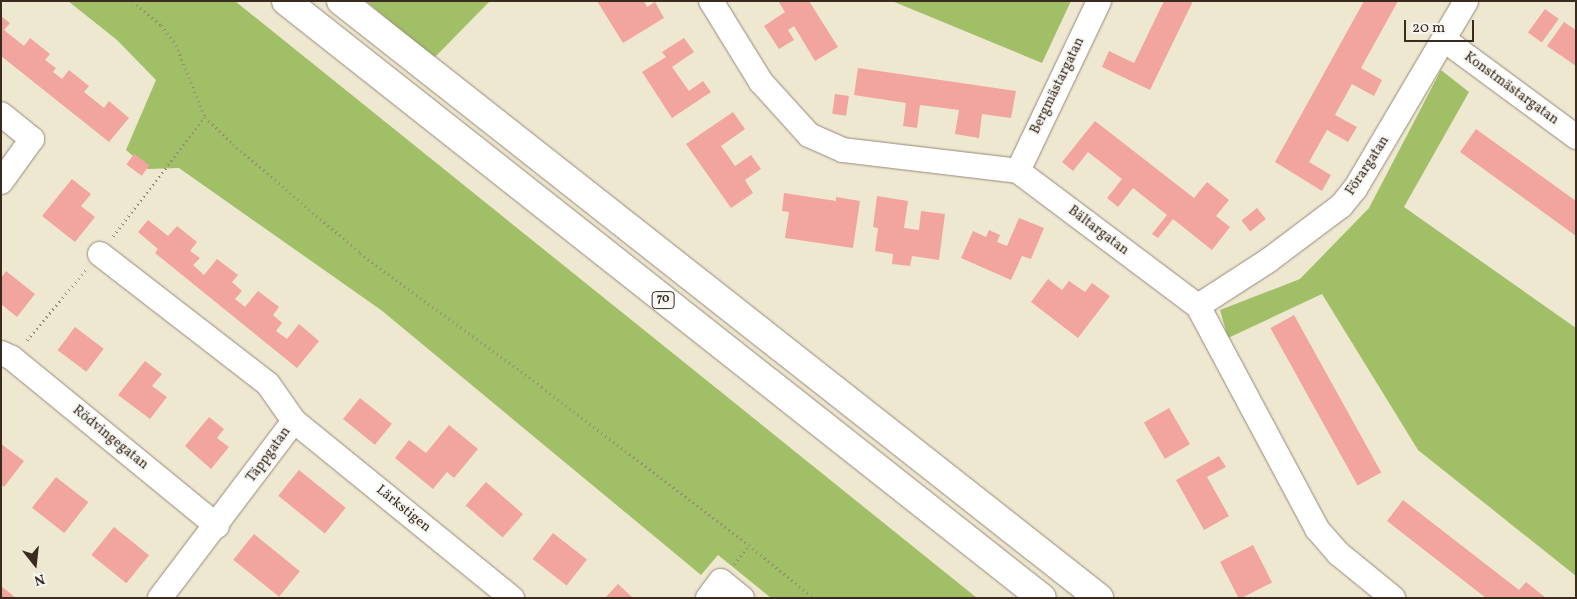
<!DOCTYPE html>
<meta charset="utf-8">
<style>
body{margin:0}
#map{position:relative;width:1577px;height:599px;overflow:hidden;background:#efe8d1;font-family:Vollkorn,serif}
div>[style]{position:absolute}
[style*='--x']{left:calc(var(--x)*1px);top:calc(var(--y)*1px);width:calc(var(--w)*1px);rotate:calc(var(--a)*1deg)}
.green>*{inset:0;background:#a1bf67}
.building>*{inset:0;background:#f1a59e;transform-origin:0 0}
.path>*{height:3px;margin-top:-1.5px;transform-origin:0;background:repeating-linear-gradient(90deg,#958978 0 1px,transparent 0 5px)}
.roads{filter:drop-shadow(0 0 1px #958978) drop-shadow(0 0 1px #958978)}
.minor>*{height:24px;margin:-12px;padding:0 12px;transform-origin:12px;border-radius:12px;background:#fff}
.highway>*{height:28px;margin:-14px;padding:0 14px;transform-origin:14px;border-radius:14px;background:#fff}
span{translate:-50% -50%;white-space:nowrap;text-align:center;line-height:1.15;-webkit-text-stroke:4px #f6f6f2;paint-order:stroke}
.shield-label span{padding:1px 4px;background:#f6f6f2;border:1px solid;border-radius:4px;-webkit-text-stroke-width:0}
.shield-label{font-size:12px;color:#3b2a1e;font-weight:700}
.street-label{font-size:14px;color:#3b2a1e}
.frame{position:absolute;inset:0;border:2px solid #3b2a1e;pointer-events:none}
.north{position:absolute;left:10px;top:539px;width:50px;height:50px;-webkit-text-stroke:4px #f6f6f2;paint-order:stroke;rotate:164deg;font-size:14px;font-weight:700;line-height:20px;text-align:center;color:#3b2a1e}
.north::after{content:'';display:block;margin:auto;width:18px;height:22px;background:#3b2a1e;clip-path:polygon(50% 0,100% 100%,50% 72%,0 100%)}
.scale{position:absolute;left:1404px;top:20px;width:70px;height:22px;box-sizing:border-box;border:2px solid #3b2a1e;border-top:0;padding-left:6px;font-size:15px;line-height:18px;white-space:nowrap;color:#3b2a1e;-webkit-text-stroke:4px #f6f6f2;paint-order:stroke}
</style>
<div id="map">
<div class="green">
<div style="clip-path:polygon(68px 1px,235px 1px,977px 598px,771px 598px,718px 555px,701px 575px,381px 310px,179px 168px,148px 169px,126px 150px,156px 80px,117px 40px)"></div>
<div style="clip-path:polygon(366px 1px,490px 1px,434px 58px)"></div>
<div style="clip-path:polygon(892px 1px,1071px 1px,1042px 63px)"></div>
<div style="clip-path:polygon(1441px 70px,1469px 92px,1404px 207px,1576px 328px,1576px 576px,1418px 450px,1322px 294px,1228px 338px,1220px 310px,1300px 279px,1369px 208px)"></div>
</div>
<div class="building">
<div style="clip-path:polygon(597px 1px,644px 1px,647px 7px,655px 2px,664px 18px,623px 43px)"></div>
<div style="clip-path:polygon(778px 1px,809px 1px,838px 47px,815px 61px,794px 26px,788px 30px,794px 40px,779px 49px,764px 26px,785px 12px)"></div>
<div style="clip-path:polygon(1164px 1px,1193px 1px,1150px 90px,1102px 67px,1109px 51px,1134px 63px)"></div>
<div style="clip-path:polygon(1364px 1px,1398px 1px,1361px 68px,1382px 80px,1374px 96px,1352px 84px,1335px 115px,1357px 127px,1348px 142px,1327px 130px,1309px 162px,1331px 175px,1322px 191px,1275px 162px)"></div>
<div style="left:1545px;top:9px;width:17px;height:29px;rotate:36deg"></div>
<div style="clip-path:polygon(1px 16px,10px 23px,4px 30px,24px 46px,30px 38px,50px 54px,45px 60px,56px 68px,53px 72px,62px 79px,69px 70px,89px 86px,84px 92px,104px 108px,109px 101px,129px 118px,109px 142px,1px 56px)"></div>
<div style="clip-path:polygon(1564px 22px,1576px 30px,1576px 66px,1547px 46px)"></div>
<div style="clip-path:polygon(684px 38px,694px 52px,672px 67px,689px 91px,703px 81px,711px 92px,672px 118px,642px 72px,666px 57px,662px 52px)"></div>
<div style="clip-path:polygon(858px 68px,1016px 91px,1011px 118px,982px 114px,979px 138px,955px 134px,959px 110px,920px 105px,917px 128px,903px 126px,906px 103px,854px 95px)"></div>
<div style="left:835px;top:94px;width:14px;height:20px;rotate:8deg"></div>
<div style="clip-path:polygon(733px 112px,745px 129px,721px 146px,735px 166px,751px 155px,761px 169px,745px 180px,753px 193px,731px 208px,686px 144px)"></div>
<div style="clip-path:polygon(1095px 121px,1194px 198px,1207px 182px,1229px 200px,1216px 216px,1230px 227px,1212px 250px,1173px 219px,1158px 238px,1152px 234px,1167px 215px,1133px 188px,1118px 207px,1107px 198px,1122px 179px,1088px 152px,1073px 171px,1062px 162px)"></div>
<div style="clip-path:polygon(1476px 129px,1576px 201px,1576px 236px,1460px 152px)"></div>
<div style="left:134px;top:154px;width:19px;height:13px;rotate:36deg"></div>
<div style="clip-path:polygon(72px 179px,91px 194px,81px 206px,95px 217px,75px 242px,42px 216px)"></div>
<div style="clip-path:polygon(784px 193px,836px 201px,836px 197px,860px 201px,853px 248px,785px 238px,789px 212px,782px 211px)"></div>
<div style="clip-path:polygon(877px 196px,908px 201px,904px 228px,919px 230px,921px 211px,945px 214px,939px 260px,912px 256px,910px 266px,892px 264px,893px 254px,875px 251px,878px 228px,873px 227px)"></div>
<div style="left:1257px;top:208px;width:14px;height:20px;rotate:51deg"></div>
<div style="clip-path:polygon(1019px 218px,1044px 228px,1031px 259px,1022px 256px,1011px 280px,961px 258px,973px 231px,986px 237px,989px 230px,1000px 235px,997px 242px,1007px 246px)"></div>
<div style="clip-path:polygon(148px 220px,168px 236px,177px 226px,197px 242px,190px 251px,200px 258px,193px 265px,204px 275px,217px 259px,238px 275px,232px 282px,242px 291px,235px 299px,245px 307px,258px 291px,279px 307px,273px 315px,282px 323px,276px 331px,287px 339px,299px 324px,319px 341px,297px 368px,155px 253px,158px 249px,138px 232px)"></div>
<div style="clip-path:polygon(6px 271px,35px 294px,17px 317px,1px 304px,1px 278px)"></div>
<div style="clip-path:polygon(1048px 279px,1062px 290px,1069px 281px,1085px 292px,1092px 283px,1110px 296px,1078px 338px,1031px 302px)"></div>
<div style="left:1294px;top:315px;width:180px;height:27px;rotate:61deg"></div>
<div style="left:75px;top:327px;width:36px;height:29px;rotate:37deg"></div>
<div style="clip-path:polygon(145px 361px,162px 374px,152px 386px,167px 397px,150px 419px,118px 395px)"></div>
<div style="left:360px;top:398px;width:41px;height:27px;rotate:39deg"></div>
<div style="left:1169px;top:408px;width:42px;height:29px;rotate:60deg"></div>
<div style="clip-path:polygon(209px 417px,224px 429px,217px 438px,229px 447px,211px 469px,185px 446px)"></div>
<div style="clip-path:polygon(449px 425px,478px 449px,454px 478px,447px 472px,433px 489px,395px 458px,409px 440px,426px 453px)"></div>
<div style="clip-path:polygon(1px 444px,24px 461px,4px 487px,1px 484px)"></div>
<div style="clip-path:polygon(1219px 456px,1226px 467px,1207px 477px,1229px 516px,1204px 530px,1176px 480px)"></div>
<div style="left:299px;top:470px;width:60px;height:33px;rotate:39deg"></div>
<div style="left:56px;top:477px;width:41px;height:39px;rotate:38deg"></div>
<div style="left:486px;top:482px;width:49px;height:31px;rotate:41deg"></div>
<div style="clip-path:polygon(1403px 500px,1519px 590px,1526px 582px,1546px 598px,1486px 598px,1387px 521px)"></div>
<div style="left:114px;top:527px;width:45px;height:36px;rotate:39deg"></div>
<div style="left:553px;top:533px;width:43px;height:33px;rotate:38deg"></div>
<div style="left:254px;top:534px;width:59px;height:33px;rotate:39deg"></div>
<div style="left:1253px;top:545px;width:42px;height:37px;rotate:63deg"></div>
<div style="clip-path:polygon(618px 584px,633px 598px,605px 598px)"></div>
<div style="clip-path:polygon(1px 586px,16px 598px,1px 598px)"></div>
</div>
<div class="path">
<div style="--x:133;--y:1;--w:37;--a:41"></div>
<div style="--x:161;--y:25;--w:25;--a:53"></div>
<div style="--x:176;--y:45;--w:78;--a:68.1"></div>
<div style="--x:205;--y:117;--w:39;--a:44"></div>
<div style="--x:233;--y:144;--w:167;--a:40.6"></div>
<div style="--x:360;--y:253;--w:226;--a:36.4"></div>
<div style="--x:542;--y:387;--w:260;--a:37.4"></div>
<div style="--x:749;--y:545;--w:83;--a:39.6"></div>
<div style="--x:113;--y:236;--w:150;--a:-52.3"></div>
<div style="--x:27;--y:340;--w:92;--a:-49.9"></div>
<div style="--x:734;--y:564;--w:24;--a:-52"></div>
</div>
<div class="roads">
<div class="minor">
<div style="--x:711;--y:1;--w:95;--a:58.3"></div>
<div style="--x:761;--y:82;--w:72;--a:47.8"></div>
<div style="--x:809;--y:135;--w:37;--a:24"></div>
<div style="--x:843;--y:150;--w:176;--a:6.8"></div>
<div style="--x:1018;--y:171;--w:225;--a:36.9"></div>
<div style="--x:1198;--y:306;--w:253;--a:61.9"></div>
<div style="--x:1317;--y:529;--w:33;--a:49"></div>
<div style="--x:1339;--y:554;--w:70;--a:39.2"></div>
<div style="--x:1446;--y:41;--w:162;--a:36.4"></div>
<div style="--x:1;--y:114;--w:40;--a:39"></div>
<div style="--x:32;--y:139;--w:53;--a:125.8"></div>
<div style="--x:1018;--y:171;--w:188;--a:-64.5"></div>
<div style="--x:100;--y:254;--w:212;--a:37.7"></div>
<div style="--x:268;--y:384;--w:45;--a:54.9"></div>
<div style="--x:294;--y:421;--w:281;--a:39.1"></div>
<div style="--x:1198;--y:306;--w:85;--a:-32.9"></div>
<div style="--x:1269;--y:260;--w:90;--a:-36.9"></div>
<div style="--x:1341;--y:206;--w:22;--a:-51"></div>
<div style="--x:1355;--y:189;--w:218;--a:-59.4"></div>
<div style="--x:1;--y:353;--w:12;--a:24"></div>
<div style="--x:12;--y:358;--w:265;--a:39.3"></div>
<div style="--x:160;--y:598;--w:222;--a:-52.9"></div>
<div style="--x:708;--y:598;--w:21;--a:-53"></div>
<div style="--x:721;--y:581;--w:27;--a:39"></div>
</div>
<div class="highway">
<div style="--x:286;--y:1;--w:963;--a:38.3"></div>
<div style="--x:341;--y:1;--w:965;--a:38.22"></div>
</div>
</div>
<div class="shield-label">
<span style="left:663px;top:300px">70</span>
</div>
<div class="street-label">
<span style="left:1058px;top:86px;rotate:-64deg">Bergmästargatan</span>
<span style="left:1511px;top:89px;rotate:36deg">Konstmästargatan</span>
<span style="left:1368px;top:166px;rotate:-57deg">Förargatan</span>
<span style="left:1098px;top:231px;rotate:37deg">Bältargatan</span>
<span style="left:110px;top:438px;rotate:39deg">Rödvingegatan</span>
<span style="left:269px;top:455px;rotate:-54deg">Täppgatan</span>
<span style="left:403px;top:509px;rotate:39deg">Lärkstigen</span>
</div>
<div class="frame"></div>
<div class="north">N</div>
<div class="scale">20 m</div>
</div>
